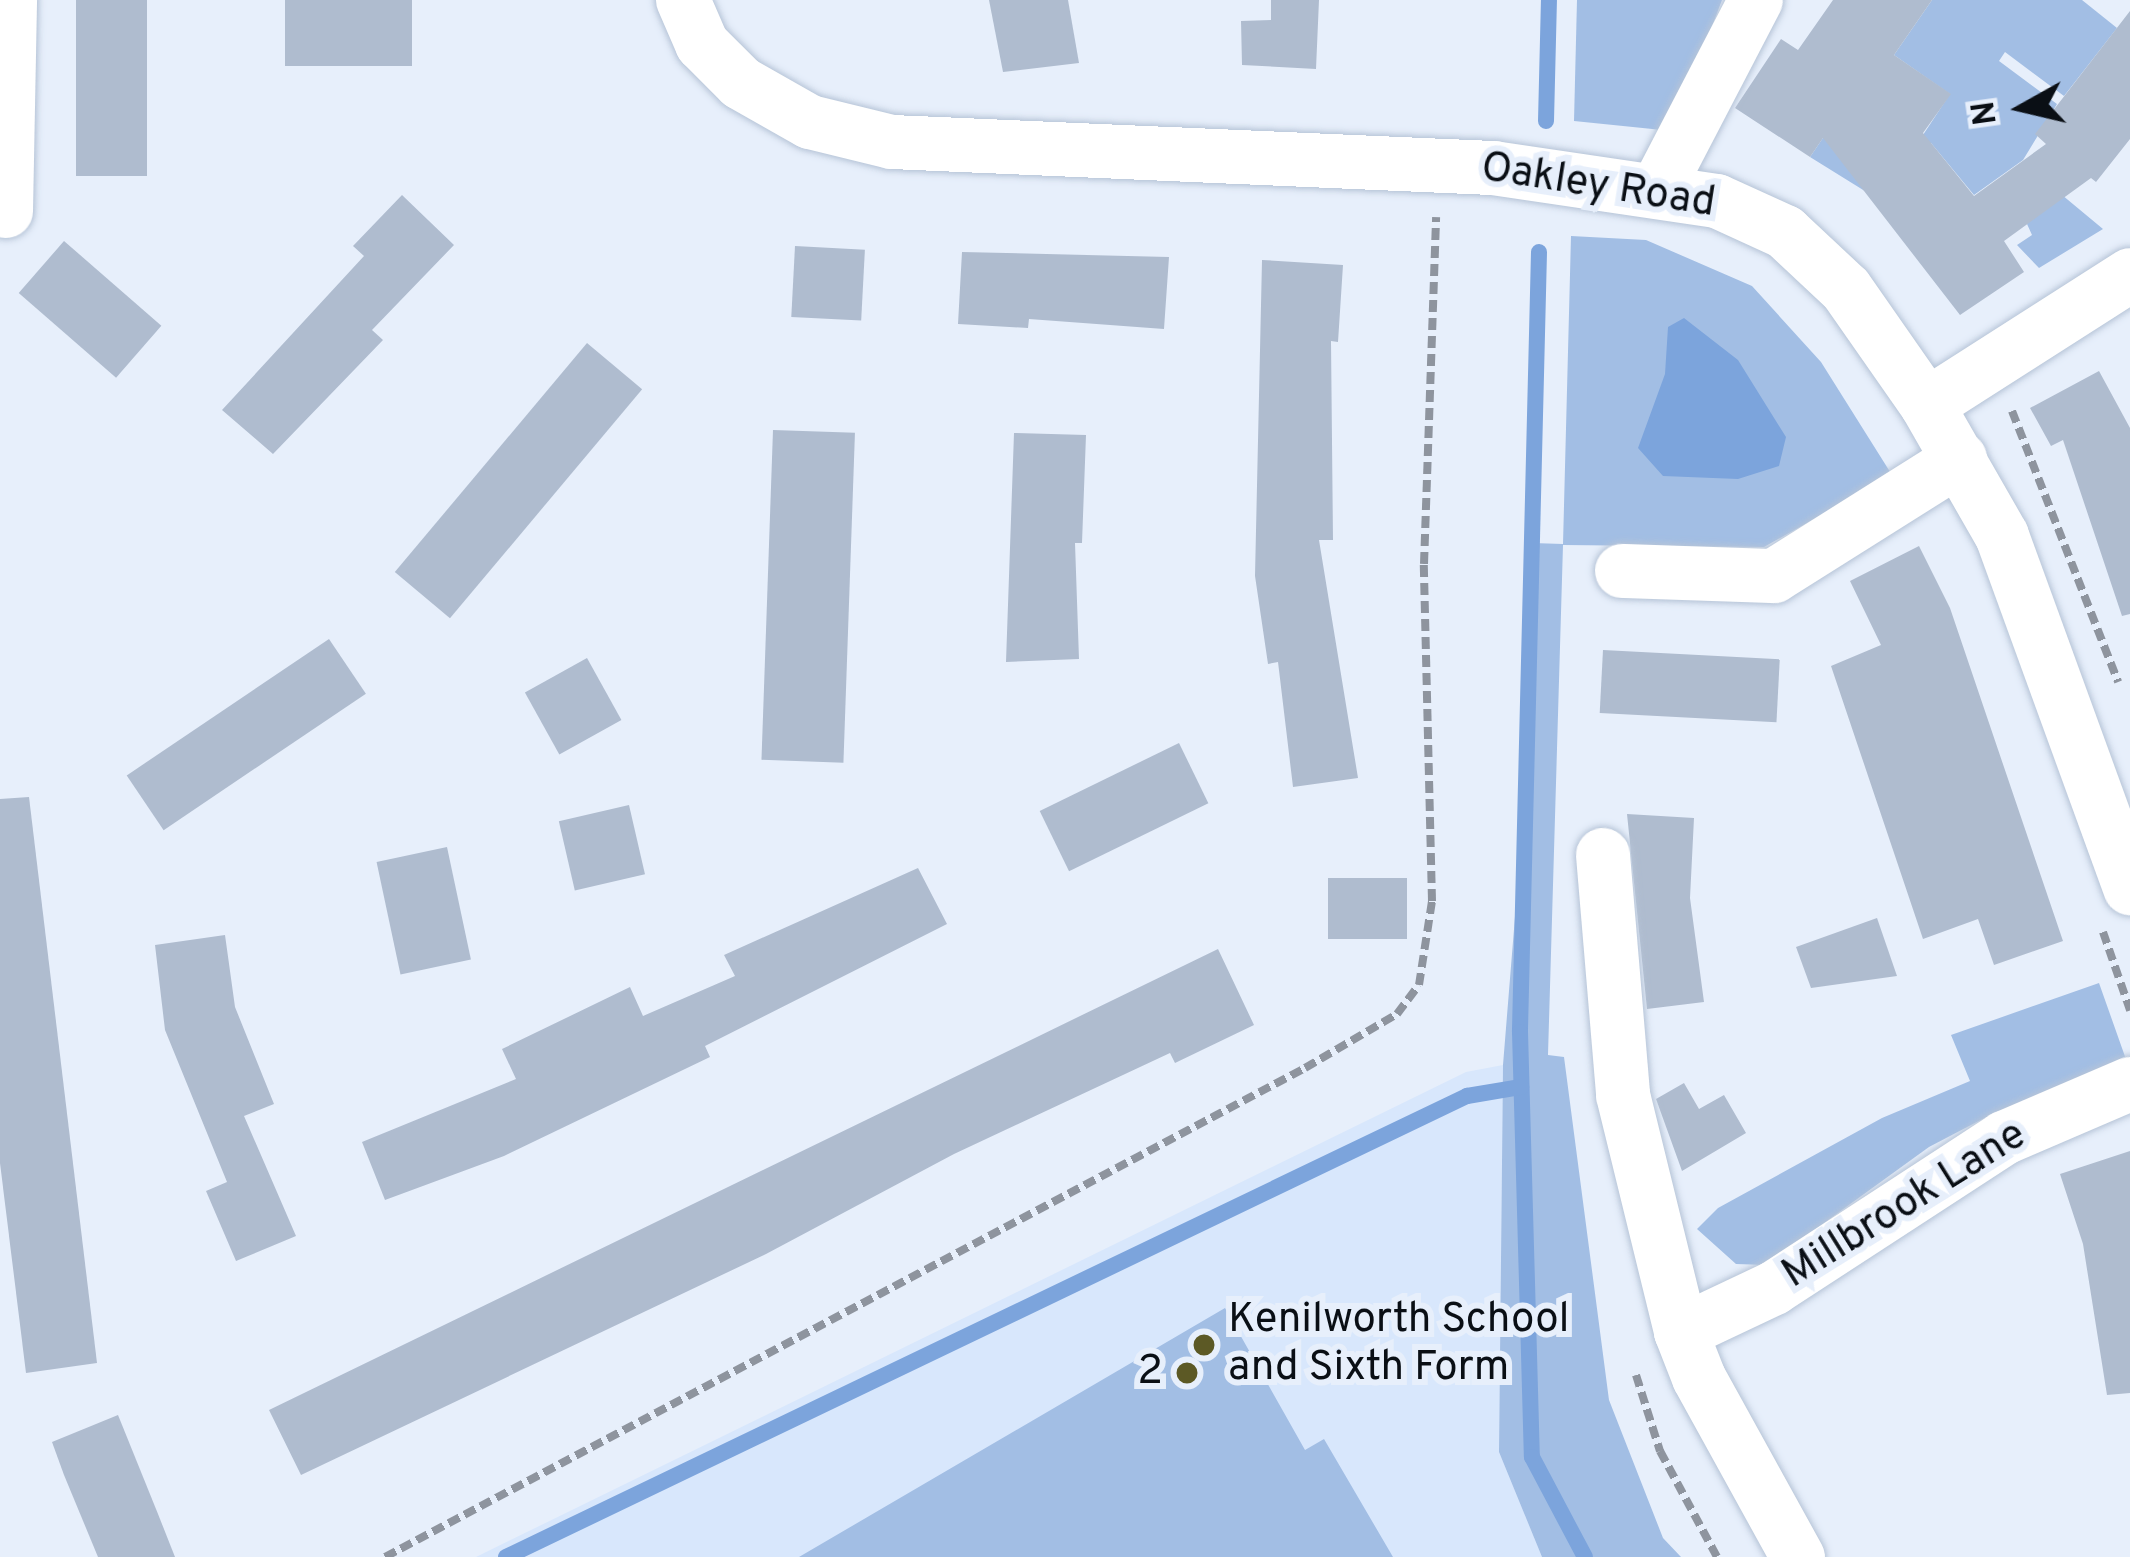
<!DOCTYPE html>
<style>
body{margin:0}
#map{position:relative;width:2130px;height:1557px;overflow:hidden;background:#e7effb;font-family:Overpass,sans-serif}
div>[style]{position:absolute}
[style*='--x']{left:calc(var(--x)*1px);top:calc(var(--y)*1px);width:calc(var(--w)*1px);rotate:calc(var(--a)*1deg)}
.built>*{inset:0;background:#d8e7fc}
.green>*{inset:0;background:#a2bee4}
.water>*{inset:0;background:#7ca4dc}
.stream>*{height:16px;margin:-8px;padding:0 8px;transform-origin:8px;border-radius:8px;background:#7ca4dc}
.building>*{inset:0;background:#afbccf;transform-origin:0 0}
.path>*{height:8px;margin-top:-4px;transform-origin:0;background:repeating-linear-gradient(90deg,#8e949e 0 12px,transparent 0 18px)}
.roads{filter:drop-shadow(0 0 3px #b6c4d7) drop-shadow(0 0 3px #b6c4d7)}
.minor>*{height:54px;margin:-27px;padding:0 27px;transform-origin:27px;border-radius:27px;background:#fff}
.dots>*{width:33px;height:33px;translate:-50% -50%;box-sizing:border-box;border:6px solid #e7effb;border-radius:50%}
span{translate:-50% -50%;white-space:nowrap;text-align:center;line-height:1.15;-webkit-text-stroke:12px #e7effb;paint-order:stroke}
.street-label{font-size:42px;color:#0a0f15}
.poi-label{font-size:42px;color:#0a0f15}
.left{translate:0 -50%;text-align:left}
.right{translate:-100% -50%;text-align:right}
.north{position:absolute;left:1962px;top:48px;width:120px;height:120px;-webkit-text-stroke:9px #e7effb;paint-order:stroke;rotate:262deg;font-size:33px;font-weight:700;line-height:48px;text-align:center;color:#0a0f15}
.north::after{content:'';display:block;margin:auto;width:42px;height:54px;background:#0a0f15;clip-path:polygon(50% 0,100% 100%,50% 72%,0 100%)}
</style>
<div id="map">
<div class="built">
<div style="clip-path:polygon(1503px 1065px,1499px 1452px,1542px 1557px,476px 1557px,1466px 1072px)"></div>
</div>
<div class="green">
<div style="clip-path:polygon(1577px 0,1722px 0,1672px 131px,1574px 121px)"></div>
<div style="clip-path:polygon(1932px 0,2082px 0,2117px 28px,2064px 96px,2005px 52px,1999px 61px,2057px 104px,2023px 160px,1974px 195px,1931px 143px,1868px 193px,1810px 157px,1827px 132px,1921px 138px,1950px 94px,1894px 55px)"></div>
<div style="clip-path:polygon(2050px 185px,2103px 229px,2039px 268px,2017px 245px,2032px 235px,2027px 224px)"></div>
<div style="clip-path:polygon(1571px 236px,1646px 240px,1752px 286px,1821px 362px,1892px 475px,1764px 547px,1563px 545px,1548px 1055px,1564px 1057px,1609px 1400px,1663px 1538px,1681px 1557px,1542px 1557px,1499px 1452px,1503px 1065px,1526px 781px,1532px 543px,1563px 544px)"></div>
<div style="clip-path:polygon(2099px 983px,2128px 1065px,1994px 1113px,1929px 1147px,1766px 1265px,1736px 1264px,1697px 1229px,1718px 1208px,1882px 1118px,1970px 1081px,1951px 1035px)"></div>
<div style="clip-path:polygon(1225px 1308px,1305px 1450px,1324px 1439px,1393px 1557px,799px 1557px)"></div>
</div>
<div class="water">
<div style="clip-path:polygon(1684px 318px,1738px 360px,1786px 437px,1779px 466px,1738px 479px,1663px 476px,1638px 448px,1665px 374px,1668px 327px)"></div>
</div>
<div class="stream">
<div style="--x:1546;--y:121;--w:121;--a:-88.6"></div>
<div style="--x:1539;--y:252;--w:780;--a:91.4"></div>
<div style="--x:1520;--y:1032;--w:425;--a:88.4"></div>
<div style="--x:1532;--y:1457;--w:113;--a:62.1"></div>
<div style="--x:506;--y:1557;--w:1066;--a:-25.63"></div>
<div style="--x:1467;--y:1096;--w:55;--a:-9.5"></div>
</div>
<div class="building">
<div style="left:76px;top:0;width:71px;height:176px"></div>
<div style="left:285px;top:0;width:127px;height:66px"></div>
<div style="clip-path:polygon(989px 0,1068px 0,1079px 63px,1003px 72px)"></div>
<div style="clip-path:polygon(1271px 0,1319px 0,1316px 69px,1242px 65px,1241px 21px,1271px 20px)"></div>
<div style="clip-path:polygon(1833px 0,1932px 0,1894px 55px,1951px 94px,1923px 133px,1974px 196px,2046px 144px,2035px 134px,2130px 11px,2130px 139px,2096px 182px,2091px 178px,2004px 241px,2024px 272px,1960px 315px,1823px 138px,1810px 157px,1735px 108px,1781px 39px,1798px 50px)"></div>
<div style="clip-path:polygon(402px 195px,454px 245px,372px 330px,383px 340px,273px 454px,222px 410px,364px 256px,353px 246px)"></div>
<div style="left:64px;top:241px;width:129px;height:69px;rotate:41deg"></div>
<div style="left:795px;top:246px;width:70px;height:71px;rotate:3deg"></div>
<div style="clip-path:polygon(962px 252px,1169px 257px,1164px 329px,1029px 319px,1028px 328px,958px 324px)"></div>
<div style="clip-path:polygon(1262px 260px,1343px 265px,1338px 342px,1331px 341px,1333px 540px,1319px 540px,1358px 778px,1293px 787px,1278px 662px,1268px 664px,1255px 576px)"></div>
<div style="left:587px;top:343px;width:72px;height:299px;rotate:40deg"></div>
<div style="clip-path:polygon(2099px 371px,2130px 428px,2130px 614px,2122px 616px,2063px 440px,2051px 446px,2030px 408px)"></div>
<div style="left:773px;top:430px;width:82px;height:330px;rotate:2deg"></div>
<div style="clip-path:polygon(1014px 433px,1086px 435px,1082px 543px,1075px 543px,1079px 659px,1006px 662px)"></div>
<div style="clip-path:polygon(1919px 546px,1950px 608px,2063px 941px,1994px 965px,1978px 919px,1923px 939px,1831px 666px,1881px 645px,1850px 581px)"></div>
<div style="left:329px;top:639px;width:66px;height:244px;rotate:56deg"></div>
<div style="left:1603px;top:650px;width:177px;height:63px;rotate:3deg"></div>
<div style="left:587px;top:658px;width:71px;height:71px;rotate:61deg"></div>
<div style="left:1179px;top:743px;width:67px;height:155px;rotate:64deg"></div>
<div style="clip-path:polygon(29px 797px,97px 1363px,26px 1373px,0 1163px,0 799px)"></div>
<div style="left:629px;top:805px;width:71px;height:72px;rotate:77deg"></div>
<div style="clip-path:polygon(1627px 814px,1694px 818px,1690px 898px,1704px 1002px,1647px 1009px)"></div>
<div style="left:447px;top:847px;width:115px;height:72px;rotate:78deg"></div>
<div style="clip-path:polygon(918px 868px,947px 924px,705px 1046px,710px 1057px,504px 1156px,385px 1200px,362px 1142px,516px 1079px,502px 1049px,630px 987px,643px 1016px,735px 976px,724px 955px)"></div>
<div style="left:1328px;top:878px;width:79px;height:61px"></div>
<div style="clip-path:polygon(1877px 918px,1897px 976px,1811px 988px,1796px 947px)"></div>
<div style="clip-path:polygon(225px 935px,235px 1007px,274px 1104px,244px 1116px,296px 1236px,236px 1261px,206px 1191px,227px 1182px,165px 1030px,155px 945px)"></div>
<div style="clip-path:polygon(1218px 949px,1254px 1025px,1175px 1063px,1170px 1053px,954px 1154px,766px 1254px,301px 1475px,269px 1410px)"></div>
<div style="clip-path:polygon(1684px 1083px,1699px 1109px,1724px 1095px,1746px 1133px,1682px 1171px,1656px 1099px)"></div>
<div style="clip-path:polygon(2130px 1151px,2130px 1393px,2107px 1395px,2083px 1244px,2060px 1174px)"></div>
<div style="clip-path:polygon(118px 1415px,158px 1514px,175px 1557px,98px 1557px,64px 1475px,52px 1442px)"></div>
</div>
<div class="path">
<div style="--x:2012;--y:411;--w:291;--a:68.6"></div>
<div style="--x:2103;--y:932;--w:83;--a:70.9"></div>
<div style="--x:1636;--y:1375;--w:80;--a:72.5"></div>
<div style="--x:1660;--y:1451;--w:120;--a:61.7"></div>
<div style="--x:385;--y:1557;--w:1042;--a:-27.99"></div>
<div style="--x:1305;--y:1068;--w:107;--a:-30.4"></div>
<div style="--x:1397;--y:1014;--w:36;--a:-53"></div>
<div style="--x:1419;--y:985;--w:85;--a:-81.2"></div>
<div style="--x:1432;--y:901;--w:337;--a:-91.4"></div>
<div style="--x:1424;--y:564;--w:347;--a:-88"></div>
</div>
<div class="roads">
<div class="minor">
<div style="--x:683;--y:0;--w:48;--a:66.6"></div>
<div style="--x:702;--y:44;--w:55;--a:45"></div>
<div style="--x:741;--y:83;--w:79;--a:29.5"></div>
<div style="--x:810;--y:122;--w:84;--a:13.7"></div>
<div style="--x:892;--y:142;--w:602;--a:2.48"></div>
<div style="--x:1493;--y:168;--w:226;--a:8.4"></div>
<div style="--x:1717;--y:201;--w:75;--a:24.5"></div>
<div style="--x:1785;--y:232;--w:83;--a:43.1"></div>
<div style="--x:1846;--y:289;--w:141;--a:55.1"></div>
<div style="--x:1927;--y:405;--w:151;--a:60.2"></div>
<div style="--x:2002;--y:536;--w:375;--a:70"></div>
<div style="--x:1658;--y:188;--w:212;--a:-62.5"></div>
<div style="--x:6;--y:211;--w:211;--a:-88.9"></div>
<div style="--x:1927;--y:405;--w:241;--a:-32.6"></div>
<div style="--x:1622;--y:571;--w:152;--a:1.9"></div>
<div style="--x:1774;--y:576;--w:220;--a:-32.2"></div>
<div style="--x:1603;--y:855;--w:241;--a:85.2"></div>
<div style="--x:1623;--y:1095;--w:244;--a:76.2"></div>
<div style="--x:1681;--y:1332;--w:49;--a:68.6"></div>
<div style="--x:1699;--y:1378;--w:205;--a:61.1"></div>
<div style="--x:1681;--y:1332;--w:103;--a:-25.3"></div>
<div style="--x:1774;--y:1288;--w:275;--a:-33.1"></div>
<div style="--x:2004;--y:1138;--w:137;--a:-23.2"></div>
</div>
</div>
<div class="dots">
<div style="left:1204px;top:1345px;background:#5c5925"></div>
<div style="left:1187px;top:1373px;background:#5c5925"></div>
</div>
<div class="street-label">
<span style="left:1598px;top:187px;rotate:9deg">Oakley Road</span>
<span style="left:1905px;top:1206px;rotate:-32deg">Millbrook Lane</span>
</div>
<div class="poi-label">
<span class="left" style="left:1228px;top:1345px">Kenilworth School<br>and Sixth Form</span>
<span class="right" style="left:1163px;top:1373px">2</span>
</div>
<div class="north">N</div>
</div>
